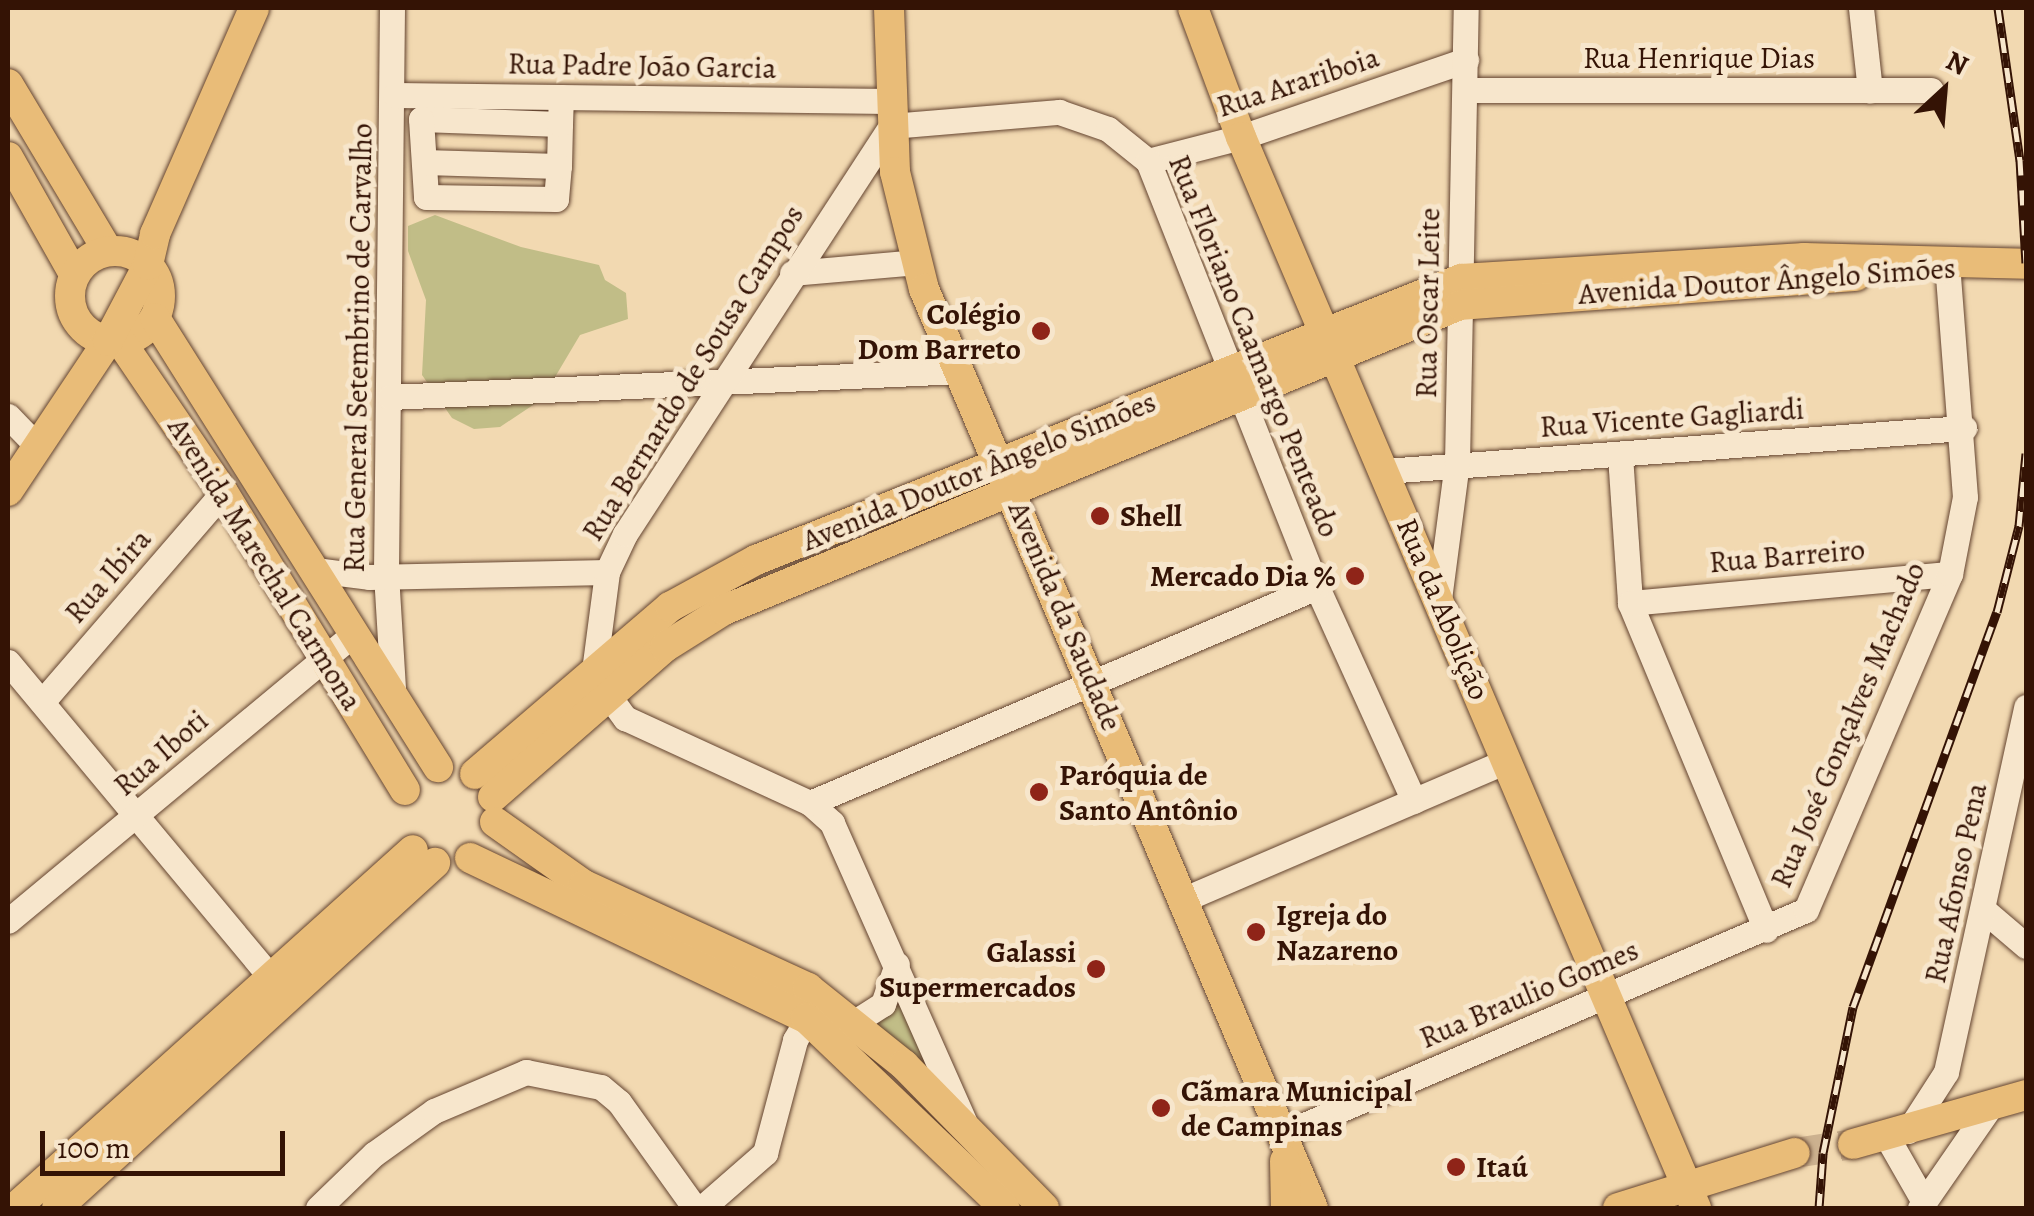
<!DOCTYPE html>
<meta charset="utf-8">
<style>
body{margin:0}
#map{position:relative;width:2034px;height:1216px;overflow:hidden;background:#f2d9b1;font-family:Alegreya,serif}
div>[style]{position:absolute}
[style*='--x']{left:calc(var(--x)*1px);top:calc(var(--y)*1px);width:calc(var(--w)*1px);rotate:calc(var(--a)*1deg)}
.green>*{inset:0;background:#c1bd87}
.major-tunnel>*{height:30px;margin-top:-15px;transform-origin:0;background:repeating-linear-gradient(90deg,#ccb18f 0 30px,transparent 0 45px)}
.roads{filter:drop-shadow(0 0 2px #644430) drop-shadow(0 0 2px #644430)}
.minor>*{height:25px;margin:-12.5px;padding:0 12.5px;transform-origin:12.5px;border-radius:12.5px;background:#f7e6cc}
.major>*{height:30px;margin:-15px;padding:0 15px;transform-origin:15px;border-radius:15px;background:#e9bc78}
.major>.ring{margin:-15px;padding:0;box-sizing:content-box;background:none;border:30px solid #e9bc78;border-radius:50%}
.rail>*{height:9px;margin-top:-4.5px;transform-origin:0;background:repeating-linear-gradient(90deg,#f7e6cc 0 15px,#341305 0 30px);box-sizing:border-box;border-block:2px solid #341305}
.dots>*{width:28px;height:28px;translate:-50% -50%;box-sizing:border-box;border:5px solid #f7e6cc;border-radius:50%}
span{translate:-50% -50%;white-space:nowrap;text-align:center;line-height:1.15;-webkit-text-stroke:10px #f7e6cc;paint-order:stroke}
.street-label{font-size:30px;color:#341305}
.poi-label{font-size:30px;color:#341305;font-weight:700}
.right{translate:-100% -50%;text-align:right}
.left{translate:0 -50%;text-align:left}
.frame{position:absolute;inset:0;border:10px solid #341305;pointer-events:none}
.north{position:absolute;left:1894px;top:40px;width:100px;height:100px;-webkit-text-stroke:8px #f7e6cc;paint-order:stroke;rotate:26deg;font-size:28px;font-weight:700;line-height:40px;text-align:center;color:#341305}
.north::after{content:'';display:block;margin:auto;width:35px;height:45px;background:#341305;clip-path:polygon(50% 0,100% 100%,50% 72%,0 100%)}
.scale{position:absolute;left:40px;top:1131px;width:245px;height:45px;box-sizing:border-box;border:5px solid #341305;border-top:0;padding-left:12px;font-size:30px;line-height:35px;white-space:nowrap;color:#341305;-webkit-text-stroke:8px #f7e6cc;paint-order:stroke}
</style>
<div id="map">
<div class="green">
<div style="clip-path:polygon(435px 215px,521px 247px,599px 265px,605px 280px,626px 293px,628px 319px,580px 335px,542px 399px,500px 427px,474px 429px,452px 418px,422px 375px,426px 300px,408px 251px,408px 226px)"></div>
<div style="clip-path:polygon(900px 1002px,942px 1091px,874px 1025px)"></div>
</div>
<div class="major-tunnel">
<div style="--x:1795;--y:1153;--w:59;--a:-8.8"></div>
</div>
<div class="roads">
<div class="minor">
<div style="--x:392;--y:8;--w:566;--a:90.61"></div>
<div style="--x:386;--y:574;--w:116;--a:86.5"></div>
<div style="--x:1861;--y:8;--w:83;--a:83.8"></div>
<div style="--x:1466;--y:90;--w:465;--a:0"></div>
<div style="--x:395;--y:95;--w:494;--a:0.7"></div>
<div style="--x:560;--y:124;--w:139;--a:-177.9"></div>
<div style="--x:421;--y:119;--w:78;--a:86.3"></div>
<div style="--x:426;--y:197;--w:130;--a:0.9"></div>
<div style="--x:556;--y:199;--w:33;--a:-85"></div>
<div style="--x:559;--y:166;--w:42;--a:-88.6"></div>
<div style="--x:560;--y:124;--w:27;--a:-88"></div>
<div style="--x:1148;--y:161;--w:96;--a:-14.5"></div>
<div style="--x:1241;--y:137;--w:238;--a:-18.9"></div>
<div style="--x:424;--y:162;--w:135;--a:1.7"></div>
<div style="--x:792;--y:273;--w:125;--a:-5"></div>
<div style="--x:390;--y:397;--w:571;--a:-2.61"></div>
<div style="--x:8;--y:416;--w:28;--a:46"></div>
<div style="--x:1620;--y:455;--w:148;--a:86.1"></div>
<div style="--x:1630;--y:603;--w:354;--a:67.4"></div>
<div style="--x:1385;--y:471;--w:581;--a:-4.25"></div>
<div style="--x:315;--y:570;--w:54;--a:7.4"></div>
<div style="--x:369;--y:577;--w:238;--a:-1.2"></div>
<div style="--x:1439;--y:599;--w:137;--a:-82.5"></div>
<div style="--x:1457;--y:463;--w:455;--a:-88.9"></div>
<div style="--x:1630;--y:603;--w:321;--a:-5.2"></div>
<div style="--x:8;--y:662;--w:430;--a:50.2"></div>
<div style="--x:594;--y:671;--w:100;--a:-82.5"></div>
<div style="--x:607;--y:572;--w:42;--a:-64.7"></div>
<div style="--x:625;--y:534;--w:487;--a:-56.9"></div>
<div style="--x:891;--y:126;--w:169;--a:-4.8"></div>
<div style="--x:1059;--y:112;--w:52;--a:19.1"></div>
<div style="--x:1108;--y:129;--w:51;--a:38.7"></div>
<div style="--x:1148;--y:161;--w:456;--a:68.4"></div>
<div style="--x:1316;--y:585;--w:237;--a:65.6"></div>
<div style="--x:608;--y:695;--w:29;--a:54"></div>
<div style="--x:625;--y:718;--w:204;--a:24.7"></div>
<div style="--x:810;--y:803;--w:30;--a:42"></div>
<div style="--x:832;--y:823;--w:326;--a:66.1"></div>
<div style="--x:42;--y:702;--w:277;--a:-49.2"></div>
<div style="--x:810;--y:803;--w:551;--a:-23.08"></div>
<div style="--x:1182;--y:900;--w:353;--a:-23.2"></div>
<div style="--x:1985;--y:911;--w:54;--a:40.5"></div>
<div style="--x:8;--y:921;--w:451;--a:-39.7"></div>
<div style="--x:839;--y:1032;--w:52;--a:-32.5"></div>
<div style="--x:883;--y:1004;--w:42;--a:-70.7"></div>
<div style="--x:1908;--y:1131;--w:70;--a:-57.2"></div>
<div style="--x:1946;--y:1072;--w:374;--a:-77.6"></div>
<div style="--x:1281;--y:1135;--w:571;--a:-23.2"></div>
<div style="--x:1806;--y:910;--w:366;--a:-66.8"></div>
<div style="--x:1950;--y:574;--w:78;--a:-79"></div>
<div style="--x:1965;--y:497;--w:235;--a:-94.4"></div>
<div style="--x:1887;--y:1137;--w:73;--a:60.3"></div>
<div style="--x:318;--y:1208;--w:78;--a:-44"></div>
<div style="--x:374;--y:1154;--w:74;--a:-35.6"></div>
<div style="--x:434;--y:1111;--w:100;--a:-23"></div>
<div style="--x:526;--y:1072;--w:76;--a:11.3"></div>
<div style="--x:601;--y:1087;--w:23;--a:40"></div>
<div style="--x:619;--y:1102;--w:130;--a:54.4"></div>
<div style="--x:702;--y:1208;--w:84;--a:-41.1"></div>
<div style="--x:765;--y:1153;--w:117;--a:-75.1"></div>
<div style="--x:795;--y:1040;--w:39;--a:-60"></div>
<div style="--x:1920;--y:1208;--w:123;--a:-55.3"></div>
</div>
<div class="major">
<div style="--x:889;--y:8;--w:164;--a:87.9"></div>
<div style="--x:895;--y:172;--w:121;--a:76.1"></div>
<div style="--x:924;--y:289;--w:998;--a:67.06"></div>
<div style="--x:1193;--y:8;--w:138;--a:69.6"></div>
<div style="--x:1241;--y:137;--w:1164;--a:66.98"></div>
<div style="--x:8;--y:84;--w:195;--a:59.1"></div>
<div style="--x:8;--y:157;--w:134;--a:60.6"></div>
<div class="ring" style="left:70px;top:251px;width:60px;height:60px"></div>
<div style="--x:155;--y:318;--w:531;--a:57.78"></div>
<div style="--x:121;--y:342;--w:181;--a:55.8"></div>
<div style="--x:223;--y:492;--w:349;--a:58.6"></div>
<div style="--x:8;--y:491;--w:180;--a:-56.3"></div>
<div style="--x:108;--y:341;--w:86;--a:-62.2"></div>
<div style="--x:148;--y:265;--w:32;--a:-77"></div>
<div style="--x:155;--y:234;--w:247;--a:-66.3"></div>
<div style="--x:475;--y:774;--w:257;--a:-40.6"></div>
<div style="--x:670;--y:607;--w:98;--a:-28.7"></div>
<div style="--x:756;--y:560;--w:759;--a:-21.73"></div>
<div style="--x:1461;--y:279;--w:344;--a:-3.5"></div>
<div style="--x:1804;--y:258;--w:222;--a:1.5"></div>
<div style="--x:493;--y:797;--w:228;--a:-41.1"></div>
<div style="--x:665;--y:647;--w:70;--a:-32.1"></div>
<div style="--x:724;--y:610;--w:797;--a:-22.51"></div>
<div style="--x:1460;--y:305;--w:397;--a:-4.2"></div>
<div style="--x:495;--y:822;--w:109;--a:35.3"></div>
<div style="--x:584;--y:885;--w:247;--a:24.7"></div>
<div style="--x:808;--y:988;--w:123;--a:38.7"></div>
<div style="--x:904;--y:1065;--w:200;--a:45.6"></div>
<div style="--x:470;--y:858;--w:372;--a:25.5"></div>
<div style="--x:806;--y:1018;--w:275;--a:43.7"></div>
<div style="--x:1853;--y:1144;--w:180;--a:-15.8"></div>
<div style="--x:1285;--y:1161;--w:47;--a:88.8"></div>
<div style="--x:15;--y:1208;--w:535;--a:-41.97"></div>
<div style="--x:57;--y:1208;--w:512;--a:-42.39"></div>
<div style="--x:1618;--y:1208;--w:185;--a:-17.3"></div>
</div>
</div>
<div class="rail">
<div style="--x:1998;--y:8;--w:154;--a:81.8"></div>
<div style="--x:2020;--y:160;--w:103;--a:86.7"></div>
<div style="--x:1819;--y:1208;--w:55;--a:-85.8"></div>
<div style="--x:1823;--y:1153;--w:149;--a:-78.4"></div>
<div style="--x:1853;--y:1007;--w:420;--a:-70"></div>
<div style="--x:1997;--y:612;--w:89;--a:-75.7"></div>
<div style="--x:2019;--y:526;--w:73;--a:-84.5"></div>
</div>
<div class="dots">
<div style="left:1041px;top:331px;background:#8f2418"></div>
<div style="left:1100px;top:516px;background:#8f2418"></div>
<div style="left:1355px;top:576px;background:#8f2418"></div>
<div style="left:1039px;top:792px;background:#8f2418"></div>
<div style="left:1256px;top:932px;background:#8f2418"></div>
<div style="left:1096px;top:969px;background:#8f2418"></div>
<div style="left:1161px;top:1108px;background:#8f2418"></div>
<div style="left:1456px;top:1167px;background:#8f2418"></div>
</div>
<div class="street-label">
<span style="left:1699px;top:58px">Rua Henrique Dias</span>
<span style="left:642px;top:66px;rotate:1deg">Rua Padre João Garcia</span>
<span style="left:1298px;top:82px;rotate:-18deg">Rua Arariboia</span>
<span style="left:1767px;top:281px;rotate:-4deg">Avenida Doutor Ângelo Simões</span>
<span style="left:1428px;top:303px;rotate:-89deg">Rua Oscar Leite</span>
<span style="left:1254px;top:346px;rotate:68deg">Rua Floriano Caamargo Penteado</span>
<span style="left:358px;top:348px;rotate:-89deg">Rua General Setembrino de Carvalho</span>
<span style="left:693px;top:373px;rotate:-58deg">Rua Bernardo de Sousa Campos</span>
<span style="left:1672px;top:418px;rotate:-4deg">Rua Vicente Gagliardi</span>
<span style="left:979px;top:471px;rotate:-22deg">Avenida Doutor Ângelo Simões</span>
<span style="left:1787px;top:556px;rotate:-5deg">Rua Barreiro</span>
<span style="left:265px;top:564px;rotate:58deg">Avenida Marechal Carmona</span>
<span style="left:108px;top:576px;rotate:-49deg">Rua Ibira</span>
<span style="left:1443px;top:609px;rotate:67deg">Rua da Abolição</span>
<span style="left:1065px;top:616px;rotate:67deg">Avenida da Saudade</span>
<span style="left:1848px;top:725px;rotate:-67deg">Rua José Gonçalves Machado</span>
<span style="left:161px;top:753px;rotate:-41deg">Rua Iboti</span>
<span style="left:1956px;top:883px;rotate:-78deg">Rua Afonso Pena</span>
<span style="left:1529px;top:994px;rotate:-23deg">Rua Braulio Gomes</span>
</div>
<div class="poi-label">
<span class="right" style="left:1021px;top:331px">Colégio<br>Dom Barreto</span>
<span class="left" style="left:1120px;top:516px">Shell</span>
<span class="right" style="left:1335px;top:576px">Mercado Dia %</span>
<span class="left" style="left:1059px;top:792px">Paróquia de<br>Santo Antônio</span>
<span class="left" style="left:1276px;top:932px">Igreja do<br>Nazareno</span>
<span class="right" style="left:1076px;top:969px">Galassi<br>Supermercados</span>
<span class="left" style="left:1181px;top:1108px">Cãmara Municipal<br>de Campinas</span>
<span class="left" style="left:1476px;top:1167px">Itaú</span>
</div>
<div class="frame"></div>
<div class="north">N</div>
<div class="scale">100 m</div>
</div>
